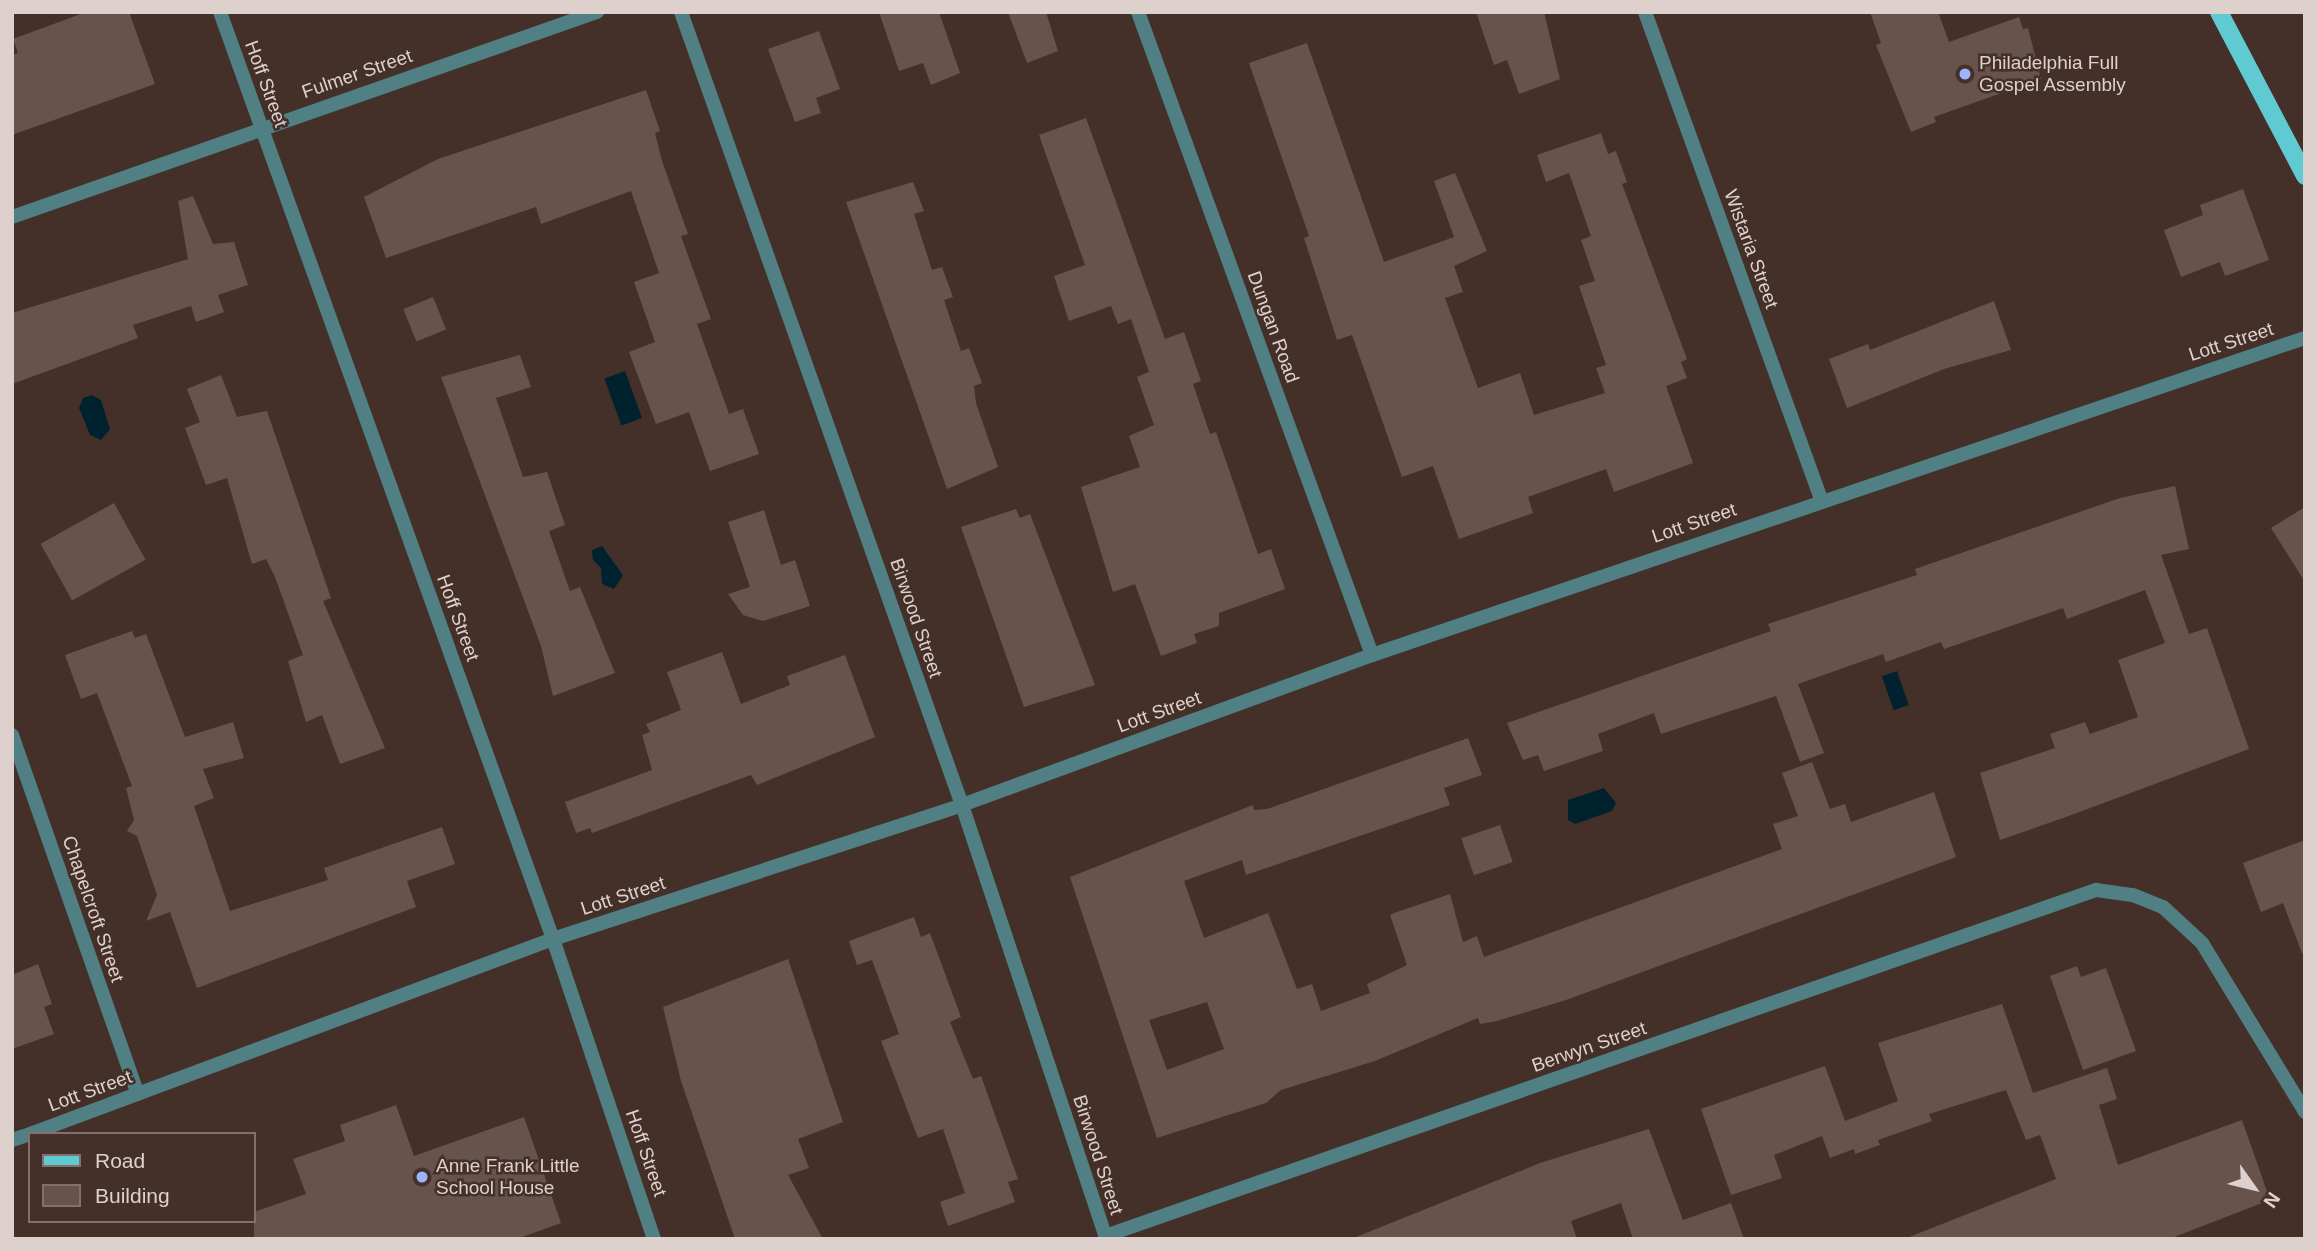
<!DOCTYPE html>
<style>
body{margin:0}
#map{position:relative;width:2317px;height:1251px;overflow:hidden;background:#443029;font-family:Helvetica,sans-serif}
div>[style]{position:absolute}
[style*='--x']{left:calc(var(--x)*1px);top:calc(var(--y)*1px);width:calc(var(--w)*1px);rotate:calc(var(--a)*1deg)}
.water>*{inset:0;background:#00212e;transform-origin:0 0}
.building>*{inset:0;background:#68524c;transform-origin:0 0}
.minor>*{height:14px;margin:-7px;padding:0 7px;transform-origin:7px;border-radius:7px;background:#508084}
.primary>*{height:18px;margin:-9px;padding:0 9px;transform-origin:9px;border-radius:9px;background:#5fcad2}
.dots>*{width:19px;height:19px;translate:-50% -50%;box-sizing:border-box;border:4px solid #443029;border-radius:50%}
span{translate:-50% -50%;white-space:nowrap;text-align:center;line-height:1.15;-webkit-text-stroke:5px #443029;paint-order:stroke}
.poi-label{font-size:19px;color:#ded1cd}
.left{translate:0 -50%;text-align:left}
.street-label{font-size:19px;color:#ded1cd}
.frame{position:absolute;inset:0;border:14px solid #ded1cd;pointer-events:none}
.legend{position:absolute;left:28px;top:1132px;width:228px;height:91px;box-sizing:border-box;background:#443029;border:2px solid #82706b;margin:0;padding:9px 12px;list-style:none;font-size:21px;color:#ded1cd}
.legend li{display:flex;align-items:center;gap:14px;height:35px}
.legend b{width:35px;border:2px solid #82706b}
.north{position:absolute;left:2219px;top:1153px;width:70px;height:70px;-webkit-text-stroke:5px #443029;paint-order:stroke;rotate:124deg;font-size:19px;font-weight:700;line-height:28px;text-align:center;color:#ded1cd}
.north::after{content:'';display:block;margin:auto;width:24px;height:32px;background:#ded1cd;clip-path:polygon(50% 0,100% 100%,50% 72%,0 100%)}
</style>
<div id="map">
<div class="water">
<div style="left:625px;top:371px;width:50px;height:22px;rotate:70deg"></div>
<div style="clip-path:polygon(92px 395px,101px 400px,110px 429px,101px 440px,90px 435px,79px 408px,83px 398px)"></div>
<div style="clip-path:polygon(602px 546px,623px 575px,614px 589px,602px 584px,601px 568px,593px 560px,592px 550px)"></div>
<div style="left:1897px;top:671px;width:36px;height:16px;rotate:71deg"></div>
<div style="clip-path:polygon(1604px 788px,1616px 803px,1612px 811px,1575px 824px,1568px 820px,1568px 800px)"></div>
</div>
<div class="building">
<div style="clip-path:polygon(86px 12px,129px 12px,155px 84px,12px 135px,12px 55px,18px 53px,13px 39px)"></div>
<div style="clip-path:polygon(879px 12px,939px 12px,960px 73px,931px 85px,923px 63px,899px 71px)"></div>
<div style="clip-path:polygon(1008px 12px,1046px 12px,1058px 51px,1027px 63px)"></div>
<div style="clip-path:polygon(1476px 12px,1544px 12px,1560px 79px,1519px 94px,1507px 60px,1494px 65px)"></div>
<div style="clip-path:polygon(1870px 12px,1938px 12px,1949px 42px,2019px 17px,2023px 29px,2028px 28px,2041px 79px,1934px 117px,1936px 122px,1911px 132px,1876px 45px,1881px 43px)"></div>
<div style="clip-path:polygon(819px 31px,840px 89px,816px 98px,821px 113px,795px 122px,768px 49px)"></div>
<div style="clip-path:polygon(1307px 43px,1384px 262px,1454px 237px,1434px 181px,1455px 173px,1487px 251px,1454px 266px,1463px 292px,1445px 298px,1478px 388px,1520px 373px,1534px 415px,1605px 393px,1596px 368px,1606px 365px,1579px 286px,1595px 281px,1581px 240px,1591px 236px,1569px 173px,1546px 182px,1537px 155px,1601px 133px,1608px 154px,1616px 151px,1627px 182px,1622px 184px,1687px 359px,1681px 362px,1687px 378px,1666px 386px,1693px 463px,1614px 492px,1606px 469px,1528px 497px,1533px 513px,1459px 539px,1433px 466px,1402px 477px,1352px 335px,1337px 340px,1304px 238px,1309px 236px,1249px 63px)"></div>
<div style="clip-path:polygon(646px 90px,660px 131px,655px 133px,662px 161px,688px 234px,681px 236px,711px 319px,697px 324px,729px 414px,743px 409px,759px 454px,710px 471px,689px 412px,656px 424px,629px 352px,655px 342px,634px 282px,659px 273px,631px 191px,541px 224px,536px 207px,386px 258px,364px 197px,438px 159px)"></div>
<div style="clip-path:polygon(1086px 118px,1165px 339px,1184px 332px,1201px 381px,1193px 384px,1210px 434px,1216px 432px,1258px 554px,1271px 549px,1285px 589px,1219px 613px,1219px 626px,1194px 634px,1197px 643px,1161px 656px,1135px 584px,1113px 592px,1081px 487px,1140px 467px,1129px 436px,1154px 425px,1137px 377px,1149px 372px,1131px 319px,1118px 324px,1111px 306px,1069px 321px,1054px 276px,1085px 265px,1039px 135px)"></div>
<div style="clip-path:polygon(913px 182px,924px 211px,914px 214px,932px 270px,942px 267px,953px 297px,944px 300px,961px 351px,969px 348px,982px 383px,974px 386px,976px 403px,998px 467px,947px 489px,846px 202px)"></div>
<div style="clip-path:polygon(2243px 189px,2269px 260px,2225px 276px,2220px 262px,2181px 277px,2164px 230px,2203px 215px,2200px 205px)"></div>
<div style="clip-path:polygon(193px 196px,213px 244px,234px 242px,248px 285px,218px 295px,224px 312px,196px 322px,191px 306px,133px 325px,138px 338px,12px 384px,12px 313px,188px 259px,178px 201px)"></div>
<div style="left:433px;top:297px;width:35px;height:32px;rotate:68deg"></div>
<div style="clip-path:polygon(1994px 301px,2011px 350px,1944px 369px,1847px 408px,1829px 359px,1868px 344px,1870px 350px)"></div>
<div style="clip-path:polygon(520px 355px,531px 387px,496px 398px,523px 477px,547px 472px,565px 525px,549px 531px,570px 591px,580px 587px,615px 673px,553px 696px,541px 646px,441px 377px)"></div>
<div style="clip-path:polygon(221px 375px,237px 417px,267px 411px,331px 598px,323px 601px,385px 748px,340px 764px,322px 715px,306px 722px,288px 661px,303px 655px,275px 577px,266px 559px,252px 564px,227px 478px,206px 485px,185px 428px,200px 422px,187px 389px)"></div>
<div style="clip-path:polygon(2175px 486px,2189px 549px,2161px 555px,2189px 634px,2207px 628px,2249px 749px,2066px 817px,2000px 840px,1980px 773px,2055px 748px,2050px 734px,2085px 722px,2090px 734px,2138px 717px,2118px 660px,2165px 643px,2145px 590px,2067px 619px,2063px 608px,1944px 649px,1941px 642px,1886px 662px,1883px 654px,1798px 684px,1824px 753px,1800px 762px,1776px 696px,1661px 734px,1654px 713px,1598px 734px,1603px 751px,1544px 771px,1538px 755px,1523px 760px,1507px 723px,1771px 631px,1768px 624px,1917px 575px,1915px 569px,2120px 498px)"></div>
<div style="left:114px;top:503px;width:65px;height:84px;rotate:61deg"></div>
<div style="clip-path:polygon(2305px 507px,2305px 582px,2271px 528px)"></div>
<div style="clip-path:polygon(1016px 509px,1020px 518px,1030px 514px,1095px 685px,1024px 707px,961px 527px)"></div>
<div style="clip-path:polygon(764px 510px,781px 565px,795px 560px,810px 606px,763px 621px,743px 615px,728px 594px,750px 587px,728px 522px)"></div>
<div style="clip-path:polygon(132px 631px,135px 638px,146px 634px,185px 737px,233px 722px,244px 758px,203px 769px,214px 798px,194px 806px,230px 911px,328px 880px,324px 868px,442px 827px,455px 864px,407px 881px,416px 907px,197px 988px,170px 912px,146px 921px,157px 895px,137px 836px,127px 831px,134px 820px,126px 788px,132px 786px,97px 693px,81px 699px,65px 655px)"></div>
<div style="clip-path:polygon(722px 652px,741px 704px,790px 685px,787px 676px,845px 655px,875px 737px,757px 785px,751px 775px,592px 833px,590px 828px,576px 833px,565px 802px,652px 770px,642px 735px,650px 732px,646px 724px,681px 710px,667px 672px)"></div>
<div style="clip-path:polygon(evenodd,1468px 738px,1482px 775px,1444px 788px,1450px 805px,1246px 875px,1242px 860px,1184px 881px,1204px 938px,1268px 913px,1297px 989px,1312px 984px,1321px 1011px,1370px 993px,1367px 984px,1407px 965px,1390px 915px,1394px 913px,1450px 894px,1463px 942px,1477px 936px,1484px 957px,1782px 849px,1773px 824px,1798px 816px,1782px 773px,1812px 762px,1830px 809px,1845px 804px,1851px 822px,1934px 792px,1956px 857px,1566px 1000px,1497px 1021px,1480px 1024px,1478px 1018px,1375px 1061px,1281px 1090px,1266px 1103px,1157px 1138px,1070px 877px,1253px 805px,1254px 810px,1267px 809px,1468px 738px,1207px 1002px,1224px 1049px,1167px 1070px,1149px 1020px,1207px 1002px)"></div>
<div style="left:1500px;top:825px;width:39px;height:41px;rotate:71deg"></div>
<div style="clip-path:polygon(2305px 840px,2305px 953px,2302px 953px,2283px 903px,2261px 912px,2243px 863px)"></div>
<div style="clip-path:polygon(914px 917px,921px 937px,930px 933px,961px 1017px,950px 1022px,973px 1079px,981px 1076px,1018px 1179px,1008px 1182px,1015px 1202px,948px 1226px,940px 1202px,965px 1193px,943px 1129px,918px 1138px,881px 1041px,899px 1034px,872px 960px,857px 965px,849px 941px)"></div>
<div style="clip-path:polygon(788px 959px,843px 1122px,798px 1139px,809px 1168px,788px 1175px,823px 1239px,735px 1239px,681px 1081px,663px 1007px)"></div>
<div style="clip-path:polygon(38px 964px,52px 1004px,44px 1007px,54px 1034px,12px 1049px,12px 975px)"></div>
<div style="clip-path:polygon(2077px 966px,2081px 977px,2106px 968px,2136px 1051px,2083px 1070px,2050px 976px)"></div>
<div style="clip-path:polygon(2002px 1004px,2033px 1093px,2107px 1068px,2117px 1099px,2099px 1105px,2118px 1165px,2242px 1120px,2270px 1200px,2169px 1239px,1904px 1239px,2056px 1179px,2040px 1135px,2026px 1140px,2006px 1090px,1929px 1114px,1932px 1121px,1878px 1140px,1880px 1145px,1855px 1154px,1854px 1149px,1830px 1158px,1822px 1136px,1774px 1155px,1782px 1178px,1731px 1195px,1701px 1109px,1825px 1066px,1845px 1121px,1898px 1101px,1878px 1043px)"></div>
<div style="clip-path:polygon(396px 1105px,414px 1156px,524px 1117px,561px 1223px,517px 1239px,254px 1239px,254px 1212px,306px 1194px,293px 1159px,345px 1141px,340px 1125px)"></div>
<div style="clip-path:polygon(1649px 1129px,1683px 1220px,1731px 1203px,1744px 1239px,1633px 1239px,1621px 1203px,1571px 1221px,1577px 1239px,1351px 1239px,1540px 1163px)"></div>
</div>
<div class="minor">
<div style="--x:220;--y:12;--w:985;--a:70.24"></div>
<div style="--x:553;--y:939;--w:317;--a:71.4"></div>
<div style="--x:681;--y:12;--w:841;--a:70.49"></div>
<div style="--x:962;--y:805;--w:457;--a:71.6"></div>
<div style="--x:1138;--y:12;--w:684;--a:70"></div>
<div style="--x:1645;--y:12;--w:518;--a:70.13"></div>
<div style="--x:12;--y:217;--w:620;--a:-19.31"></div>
<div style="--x:12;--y:735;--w:380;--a:70.7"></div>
<div style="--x:30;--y:1134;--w:558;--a:-20.45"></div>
<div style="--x:553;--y:939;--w:430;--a:-18.1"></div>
<div style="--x:962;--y:805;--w:437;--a:-20.1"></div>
<div style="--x:1372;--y:655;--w:985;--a:-18.77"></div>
<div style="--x:12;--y:1140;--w:19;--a:-18"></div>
<div style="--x:1105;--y:1236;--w:1050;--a:-19.25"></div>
<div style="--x:2096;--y:890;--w:37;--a:8"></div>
<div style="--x:2133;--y:895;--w:32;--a:22"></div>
<div style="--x:2163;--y:907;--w:53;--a:42.7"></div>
<div style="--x:2202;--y:943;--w:198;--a:58.6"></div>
</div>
<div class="primary">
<div style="--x:2219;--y:12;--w:185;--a:62.3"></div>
</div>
<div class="dots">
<div style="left:1965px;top:74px;background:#9bb4fd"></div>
<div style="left:422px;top:1177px;background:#9bb4fd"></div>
</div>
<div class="poi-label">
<span class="left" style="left:1979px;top:74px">Philadelphia Full<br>Gospel Assembly</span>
<span class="left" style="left:436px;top:1177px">Anne Frank Little<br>School House</span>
</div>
<div class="street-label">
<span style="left:357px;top:74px;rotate:-19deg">Fulmer Street</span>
<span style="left:266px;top:84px;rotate:70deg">Hoff Street</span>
<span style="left:1751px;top:249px;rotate:70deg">Wistaria Street</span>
<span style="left:1273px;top:327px;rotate:70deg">Dungan Road</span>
<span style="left:2231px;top:342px;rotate:-18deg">Lott Street</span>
<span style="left:1694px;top:523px;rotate:-19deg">Lott Street</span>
<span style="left:458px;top:618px;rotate:70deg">Hoff Street</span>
<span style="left:916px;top:618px;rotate:71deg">Birwood Street</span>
<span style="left:1159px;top:712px;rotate:-20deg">Lott Street</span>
<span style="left:623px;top:896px;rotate:-18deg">Lott Street</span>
<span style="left:93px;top:909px;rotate:71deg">Chapelcroft Street</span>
<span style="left:1589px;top:1047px;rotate:-19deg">Berwyn Street</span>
<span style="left:90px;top:1091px;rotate:-20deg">Lott Street</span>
<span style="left:646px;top:1153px;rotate:71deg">Hoff Street</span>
<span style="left:1098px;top:1155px;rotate:72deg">Birwood Street</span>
</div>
<div class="frame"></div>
<ul class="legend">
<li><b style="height:9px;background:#5fcad2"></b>Road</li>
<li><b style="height:19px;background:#68524c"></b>Building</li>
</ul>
<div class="north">N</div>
</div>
